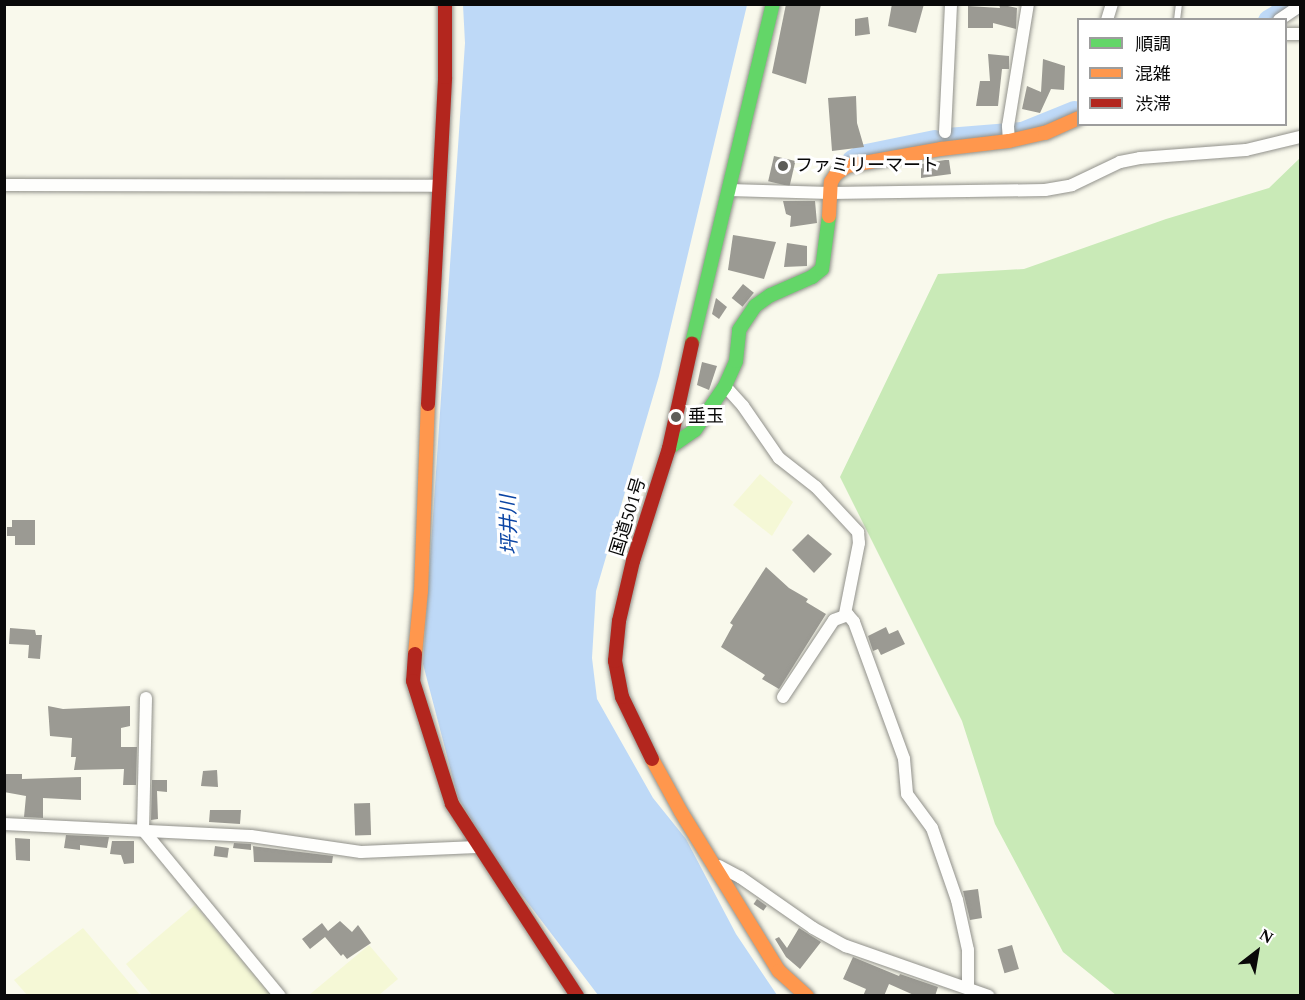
<!DOCTYPE html>
<meta charset="utf-8">
<style>
body{margin:0}
#map{position:relative;width:1305px;height:1000px;overflow:hidden;background:#f9f9ec;font-family:Spectral,"Noto Sans JP",serif}
div>[style]{position:absolute}
[style*='--x']{left:calc(var(--x)*1px);top:calc(var(--y)*1px);width:calc(var(--w)*1px);rotate:calc(var(--a)*1deg)}
.farmland>*{inset:0;background:#f5f8d6}
.forest>*{inset:0;background:#c9eab7}
.water>*{inset:0;background:#bed9f7}
.river>*{height:21px;margin:-10.5px;padding:0 10.5px;transform-origin:10.5px;border-radius:10.5px;background:#bed9f7}
.building>*{inset:0;background:#9b9a93;transform-origin:0 0}
.roads{filter:drop-shadow(0 0 2px #91918b) drop-shadow(0 0 2px #91918b)}
.lane>*{height:6px;margin:-3px;padding:0 3px;transform-origin:3px;border-radius:3px;background:#fefefc}
.street>*{height:12px;margin:-6px;padding:0 6px;transform-origin:6px;border-radius:6px;background:#fefefc}
.fast>*{height:14px;margin:-7px;padding:0 7px;transform-origin:7px;border-radius:7px;background:#63d668}
.slow>*{height:14px;margin:-7px;padding:0 7px;transform-origin:7px;border-radius:7px;background:#ff974d}
.jam>*{height:14px;margin:-7px;padding:0 7px;transform-origin:7px;border-radius:7px;background:#b3261e}
.dots>*{width:16px;height:16px;translate:-50% -50%;box-sizing:border-box;border:3px solid #fff;border-radius:50%}
span{translate:-50% -50%;white-space:nowrap;text-align:center;line-height:1.15;-webkit-text-stroke:6px #fff;paint-order:stroke}
.poi-label{font-size:18px;color:#090909}
.left{translate:0 -50%;text-align:left}
.street-label{font-size:18px;color:#090909}
.water-label{font-size:20px;color:#0a44a4;font-style:italic}
.frame{position:absolute;inset:0;border:6px solid #090909;pointer-events:none}
.legend{position:absolute;left:1077px;top:18px;width:210px;height:108px;box-sizing:border-box;background:#fff;border:2px solid #9d9d9d;margin:0;padding:8px 10px;list-style:none;font-size:18px;color:#090909}
.legend li{display:flex;align-items:center;gap:12px;height:30px}
.legend b{width:30px;border:2px solid #9d9d9d}
.north{position:absolute;left:1227px;top:922px;width:60px;height:60px;-webkit-text-stroke:4px #fff;paint-order:stroke;rotate:31deg;font-size:16px;font-weight:700;line-height:24px;text-align:center;color:#090909}
.north::after{content:'';display:block;margin:auto;width:21px;height:27px;background:#090909;clip-path:polygon(50% 0,100% 100%,50% 72%,0 100%)}
</style>
<div id="map">
<div class="farmland">
<div style="clip-path:polygon(760px 474px,793px 502px,772px 536px,733px 505px)"></div>
<div style="clip-path:polygon(195px 905px,271px 995px,152px 995px,126px 964px)"></div>
<div style="clip-path:polygon(83px 928px,140px 995px,27px 995px,14px 980px)"></div>
<div style="clip-path:polygon(369px 945px,398px 979px,379px 995px,309px 995px)"></div>
</div>
<div class="forest">
<div style="clip-path:polygon(1300px 158px,1300px 995px,1116px 995px,1063px 952px,995px 824px,962px 721px,840px 477px,938px 274px,1024px 269px,1166px 219px,1269px 188px)"></div>
</div>
<div class="water">
<div style="clip-path:polygon(463px 5px,747px 5px,659px 376px,596px 591px,592px 658px,597px 699px,653px 798px,686px 839px,736px 934px,777px 995px,598px 995px,499px 865px,458px 798px,423px 664px,465px 43px)"></div>
</div>
<div class="river">
<div style="--x:1268;--y:20;--w:29;--a:-31"></div>
<div style="--x:947;--y:138;--w:75;--a:-4.6"></div>
<div style="--x:1022;--y:132;--w:56;--a:-22"></div>
<div style="--x:852;--y:160;--w:10;--a:-29"></div>
<div style="--x:861;--y:155;--w:75;--a:-11.6"></div>
</div>
<div class="building">
<div style="clip-path:polygon(786px 4px,821px 4px,806px 84px,772px 73px)"></div>
<div style="clip-path:polygon(892px 4px,924px 4px,916px 33px,888px 26px)"></div>
<div style="clip-path:polygon(999px 4px,1017px 8px,1016px 29px,993px 23px,993px 28px,968px 28px,968px 6px,1000px 8px)"></div>
<div style="clip-path:polygon(868px 17px,870px 34px,855px 36px,855px 19px)"></div>
<div style="clip-path:polygon(988px 54px,1009px 56px,1009px 69px,1002px 69px,998px 106px,976px 106px,980px 81px,990px 81px)"></div>
<div style="clip-path:polygon(1043px 59px,1065px 66px,1064px 90px,1051px 89px,1040px 113px,1022px 109px,1027px 86px,1041px 92px)"></div>
<div style="clip-path:polygon(856px 96px,857px 123px,864px 147px,832px 151px,828px 98px)"></div>
<div style="left:774px;top:156px;width:22px;height:26px;rotate:13deg"></div>
<div style="clip-path:polygon(945px 160px,949px 160px,951px 174px,921px 178px,921px 164px)"></div>
<div style="clip-path:polygon(783px 201px,815px 201px,817px 223px,790px 227px,791px 216px,786px 214px)"></div>
<div style="clip-path:polygon(733px 235px,776px 242px,764px 279px,728px 270px)"></div>
<div style="clip-path:polygon(787px 243px,807px 246px,807px 266px,784px 267px)"></div>
<div style="left:743px;top:284px;width:14px;height:18px;rotate:39deg"></div>
<div style="clip-path:polygon(716px 298px,727px 307px,719px 319px,712px 314px)"></div>
<div style="clip-path:polygon(702px 362px,717px 366px,709px 390px,697px 385px)"></div>
<div style="clip-path:polygon(12px 520px,35px 520px,35px 545px,15px 545px,15px 536px,7px 536px,7px 527px,12px 527px)"></div>
<div style="clip-path:polygon(808px 534px,832px 554px,814px 573px,792px 550px)"></div>
<div style="clip-path:polygon(766px 567px,789px 588px,808px 599px,806px 602px,826px 614px,779px 689px,762px 679px,765px 675px,721px 647px,733px 625px,730px 623px)"></div>
<div style="clip-path:polygon(886px 627px,889px 634px,898px 630px,905px 644px,881px 655px,878px 649px,873px 651px,868px 636px)"></div>
<div style="clip-path:polygon(10px 628px,35px 630px,36px 635px,42px 635px,40px 659px,28px 658px,29px 645px,9px 644px)"></div>
<div style="clip-path:polygon(48px 706px,63px 709px,130px 706px,130px 726px,121px 728px,121px 747px,137px 747px,136px 785px,123px 785px,124px 769px,74px 770px,76px 757px,71px 757px,72px 738px,50px 736px)"></div>
<div style="clip-path:polygon(217px 770px,218px 787px,201px 786px,203px 771px)"></div>
<div style="clip-path:polygon(4px 774px,22px 774px,22px 779px,81px 777px,81px 800px,43px 798px,43px 818px,24px 817px,26px 796px,4px 792px)"></div>
<div style="clip-path:polygon(152px 780px,167px 780px,167px 792px,157px 791px,158px 819px,151px 820px)"></div>
<div style="left:370px;top:803px;width:32px;height:16px;rotate:88deg"></div>
<div style="clip-path:polygon(210px 810px,241px 810px,240px 824px,209px 822px)"></div>
<div style="clip-path:polygon(66px 835px,109px 837px,107px 848px,80px 845px,80px 850px,64px 848px)"></div>
<div style="clip-path:polygon(15px 838px,30px 839px,30px 861px,16px 860px)"></div>
<div style="clip-path:polygon(112px 841px,134px 841px,134px 863px,124px 864px,121px 855px,110px 854px)"></div>
<div style="clip-path:polygon(234px 843px,251px 844px,251px 850px,233px 848px)"></div>
<div style="left:215px;top:846px;width:14px;height:10px;rotate:8deg"></div>
<div style="clip-path:polygon(253px 846px,333px 856px,332px 863px,254px 862px)"></div>
<div style="clip-path:polygon(978px 889px,982px 918px,970px 920px,963px 891px)"></div>
<div style="left:757px;top:899px;width:12px;height:6px;rotate:35deg"></div>
<div style="clip-path:polygon(340px 921px,352px 932px,358px 925px,371px 943px,347px 959px,343px 954px,341px 956px,325px 937px,310px 949px,302px 939px,322px 923px,328px 931px)"></div>
<div style="clip-path:polygon(799px 928px,821px 942px,800px 969px,786px 957px,775px 939px,779px 937px,787px 948px)"></div>
<div style="left:1012px;top:945px;width:25px;height:15px;rotate:74deg"></div>
<div style="clip-path:polygon(853px 957px,899px 976px,900px 974px,938px 987px,935px 996px,916px 996px,889px 984px,884px 996px,863px 996px,866px 989px,843px 979px)"></div>
</div>
<div class="roads">
<div class="lane">
<div style="--x:1177;--y:20;--w:16;--a:-83"></div>
</div>
<div class="street">
<div style="--x:1107;--y:20;--w:17;--a:-73"></div>
<div style="--x:1279;--y:20;--w:25;--a:-34"></div>
<div style="--x:1286;--y:34;--w:14;--a:0"></div>
<div style="--x:945;--y:132;--w:128;--a:-87.3"></div>
<div style="--x:1009;--y:141;--w:15;--a:-94"></div>
<div style="--x:1008;--y:126;--w:124;--a:-80.7"></div>
<div style="--x:4;--y:185;--w:436;--a:0.1"></div>
<div style="--x:729;--y:190;--w:101;--a:1.7"></div>
<div style="--x:830;--y:193;--w:215;--a:-0.8"></div>
<div style="--x:1045;--y:190;--w:27;--a:-10"></div>
<div style="--x:1072;--y:185;--w:53;--a:-25.6"></div>
<div style="--x:1120;--y:162;--w:20;--a:-11"></div>
<div style="--x:1140;--y:158;--w:106;--a:-4.3"></div>
<div style="--x:1246;--y:150;--w:56;--a:-13.5"></div>
<div style="--x:725;--y:386;--w:27;--a:48"></div>
<div style="--x:743;--y:406;--w:63;--a:55.3"></div>
<div style="--x:779;--y:458;--w:47;--a:38.1"></div>
<div style="--x:816;--y:487;--w:62;--a:47"></div>
<div style="--x:858;--y:532;--w:11;--a:85"></div>
<div style="--x:859;--y:543;--w:72;--a:101.2"></div>
<div style="--x:783;--y:697;--w:92;--a:-56.5"></div>
<div style="--x:834;--y:620;--w:15;--a:-20"></div>
<div style="--x:848;--y:615;--w:9;--a:49"></div>
<div style="--x:854;--y:622;--w:146;--a:69.9"></div>
<div style="--x:904;--y:759;--w:35;--a:85"></div>
<div style="--x:907;--y:794;--w:42;--a:53.7"></div>
<div style="--x:932;--y:828;--w:76;--a:70.9"></div>
<div style="--x:957;--y:900;--w:51;--a:77.6"></div>
<div style="--x:968;--y:950;--w:37;--a:90"></div>
<div style="--x:146;--y:698;--w:132;--a:91.3"></div>
<div style="--x:143;--y:830;--w:215;--a:50.5"></div>
<div style="--x:4;--y:824;--w:247;--a:2.8"></div>
<div style="--x:251;--y:836;--w:111;--a:8.3"></div>
<div style="--x:361;--y:852;--w:116;--a:-2.5"></div>
<div style="--x:719;--y:866;--w:24;--a:28"></div>
<div style="--x:740;--y:877;--w:89;--a:34.9"></div>
<div style="--x:813;--y:928;--w:38;--a:29"></div>
<div style="--x:846;--y:946;--w:151;--a:19.3"></div>
</div>
<div class="fast">
<div style="--x:692;--y:343;--w:349;--a:-76.6"></div>
<div style="--x:669;--y:448;--w:32;--a:-35"></div>
<div style="--x:695;--y:430;--w:53;--a:-55.7"></div>
<div style="--x:725;--y:386;--w:27;--a:-66"></div>
<div style="--x:736;--y:361;--w:31;--a:-84"></div>
<div style="--x:739;--y:330;--w:29;--a:-56"></div>
<div style="--x:755;--y:306;--w:19;--a:-35"></div>
<div style="--x:771;--y:295;--w:45;--a:-23.7"></div>
<div style="--x:812;--y:277;--w:13;--a:-39"></div>
<div style="--x:822;--y:269;--w:53;--a:-82.5"></div>
</div>
<div class="slow">
<div style="--x:829;--y:216;--w:34;--a:-87"></div>
<div style="--x:831;--y:182;--w:9;--a:-58"></div>
<div style="--x:836;--y:174;--w:14;--a:-36"></div>
<div style="--x:847;--y:166;--w:96;--a:-10.3"></div>
<div style="--x:941;--y:149;--w:68;--a:-6.7"></div>
<div style="--x:1009;--y:141;--w:37;--a:-13"></div>
<div style="--x:1045;--y:133;--w:36;--a:-24"></div>
<div style="--x:415;--y:654;--w:63;--a:-84.6"></div>
<div style="--x:421;--y:591;--w:187;--a:-87.9"></div>
<div style="--x:652;--y:759;--w:60;--a:61.3"></div>
<div style="--x:681;--y:812;--w:187;--a:58.4"></div>
<div style="--x:779;--y:971;--w:38;--a:42"></div>
</div>
<div class="jam">
<div style="--x:428;--y:404;--w:327;--a:-87"></div>
<div style="--x:445;--y:77;--w:73;--a:-90"></div>
<div style="--x:415;--y:654;--w:27;--a:94"></div>
<div style="--x:413;--y:681;--w:129;--a:72.4"></div>
<div style="--x:452;--y:804;--w:229;--a:56.9"></div>
<div style="--x:652;--y:759;--w:69;--a:-115.8"></div>
<div style="--x:622;--y:697;--w:37;--a:-101"></div>
<div style="--x:615;--y:661;--w:40;--a:-84.3"></div>
<div style="--x:619;--y:621;--w:62;--a:-76.9"></div>
<div style="--x:633;--y:561;--w:119;--a:-72.3"></div>
<div style="--x:669;--y:448;--w:107;--a:-77.6"></div>
</div>
</div>
<div class="dots">
<div style="left:783px;top:166px;background:#5d5d58"></div>
<div style="left:676px;top:417px;background:#5d5d58"></div>
</div>
<div class="poi-label">
<span class="left" style="left:795px;top:166px">ファミリーマート</span>
<span class="left" style="left:688px;top:417px">垂玉</span>
</div>
<div class="street-label">
<span style="left:629px;top:517px;rotate:-73deg">国道501号</span>
</div>
<div class="water-label">
<span style="left:510px;top:525px;rotate:-92deg">坪井川</span>
</div>
<div class="frame"></div>
<ul class="legend">
<li><b style="height:8px;background:#63d668"></b>順調</li>
<li><b style="height:8px;background:#ff974d"></b>混雑</li>
<li><b style="height:8px;background:#b3261e"></b>渋滞</li>
</ul>
<div class="north">N</div>
</div>
